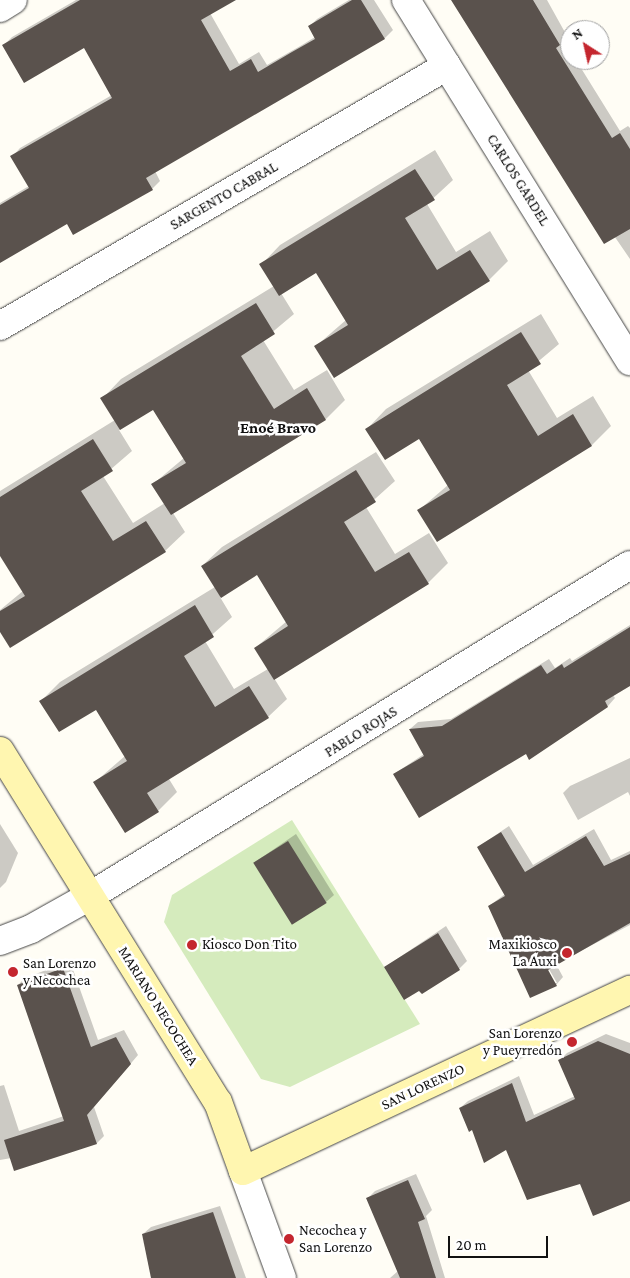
<!DOCTYPE html>
<meta charset="utf-8">
<style>
body{margin:0}
#map{position:relative;width:630px;height:1278px;overflow:hidden;background:#fffdf5;font-family:"Crimson Pro",serif}
div>[style]{position:absolute}
[style*='--x']{left:calc(var(--x)*1px);top:calc(var(--y)*1px);width:calc(var(--w)*1px);rotate:calc(var(--a)*1deg)}
.green>*{inset:0;background:#d5ebbd}
.shadow>*{inset:0;background:#0003}
.building>*{inset:0;background:#5a524d;transform-origin:0 0}
.roads{filter:drop-shadow(0 0 1px #444) drop-shadow(0 0 1px #444)}
.minor>*{height:28px;margin:-14px;padding:0 14px;transform-origin:14px;border-radius:14px;background:#fff}
.tertiary>*{height:28px;margin:-14px;padding:0 14px;transform-origin:14px;border-radius:14px;background:#fff}
.secondary>*{height:28px;margin:-14px;padding:0 14px;transform-origin:14px;border-radius:14px;background:#fff6b0}
.dots>*{width:14px;height:14px;translate:-50% -50%;box-sizing:border-box;border:2px solid #fff;border-radius:50%}
span{translate:-50% -50%;white-space:nowrap;text-align:center;line-height:1.15;-webkit-text-stroke:5px #fff;paint-order:stroke}
.street-label{font-size:15px;color:#111}
.poi-label{font-size:15px;color:#111}
.right{translate:-100% -50%;text-align:right}
.left{translate:0 -50%;text-align:left}
.neighbourhood-label{font-size:16px;color:#111;font-weight:700}
.north{position:absolute;left:560px;top:20px;width:50px;height:50px;box-sizing:border-box;background:#fff;border:1px solid #a0a0a0;border-radius:50%;rotate:325deg;font-size:14px;font-weight:700;line-height:20px;text-align:center;color:#111}
.north::after{content:'';display:block;margin:auto;width:18px;height:22px;background:#c4262e;clip-path:polygon(50% 0,100% 100%,50% 72%,0 100%)}
.scale{position:absolute;left:448px;top:1236px;width:100px;height:22px;box-sizing:border-box;border:2px solid #111;border-top:0;padding-left:6px;font-size:15px;line-height:18px;white-space:nowrap;color:#111;-webkit-text-stroke:4px #fff;paint-order:stroke}
</style>
<div id="map">
<div class="green">
<div style="clip-path:polygon(292px 820px,420px 1024px,290px 1087px,261px 1079px,164px 922px,172px 895px)"></div>
</div>
<div class="shadow">
<div style="clip-path:polygon(76px 0,227px 0,210px 13px,239px 64px,259px 52px,267px 65px,302px 45px,315px 37px,309px 27px,317px 19px,349px 0,374px 0,393px 30px,385px 38px,155px 171px,160px 181px,152px 189px,67px 222px,0 261px,0 203px,29px 186px,12px 157px,20px 148px,112px 95px,84px 46px,4px 45px,12px 37px)"></div>
<div style="clip-path:polygon(452px 0,547px 0,567px 36px,564px 40px,570px 50px,570px 60px,576px 60px,620px 131px,628px 126px,630px 128px,630px 259px)"></div>
<div style="clip-path:polygon(evenodd,435px 150px,453px 180px,427px 204px,456px 252px,490px 231px,508px 261px,489px 280px,316px 346px,346px 320px,316px 271px,281px 293px,294px 314px,263px 340px,294px 390px,327px 370px,345px 400px,326px 419px,173px 513px,185px 532px,165px 551px,0 629px,0 610px,23px 591px,0 554px,0 491px,115px 420px,102px 399px,121px 379px,274px 286px,261px 265px,280px 245px,435px 150px,153px 408px,184px 458px,153px 484px,165px 503px,133px 523px,103px 476px,132px 451px,119px 430px,153px 408px)"></div>
<div style="clip-path:polygon(541px 314px,559px 344px,528px 370px,557px 418px,593px 396px,611px 426px,592px 445px,419px 510px,448px 485px,419px 437px,367px 429px,386px 409px)"></div>
<div style="clip-path:polygon(evenodd,376px 452px,395px 481px,366px 507px,395px 554px,429px 533px,448px 563px,428px 583px,274px 678px,287px 699px,268px 717px,169px 779px,177px 792px,158px 811px,125px 831px,95px 782px,125px 756px,96px 708px,41px 701px,60px 682px,215px 587px,202px 566px,222px 547px,376px 452px,257px 574px,287px 621px,255px 648px,268px 669px,234px 689px,205px 641px,232px 617px,220px 597px,257px 574px)"></div>
<div style="clip-path:polygon(630px 625px,630px 685px,613px 695px,615px 698px,608px 706px,530px 758px,526px 752px,394px 774px,424px 754px,410px 729px,418px 722px,451px 719px,549px 659px,555px 668px,570px 658px,572px 661px)"></div>
<div style="clip-path:polygon(630px 758px,630px 796px,628px 792px,578px 820px,563px 793px,570px 786px)"></div>
<div style="clip-path:polygon(0 824px,18px 853px,6px 882px,0 888px)"></div>
<div style="clip-path:polygon(evenodd,509px 826px,533px 865px,594px 829px,611px 860px,630px 851px,630px 925px,556px 964px,563px 977px,556px 985px,531px 997px,489px 906px,505px 894px,478px 847px,509px 826px,546px 964px,557px 983px,554px 983px,546px 964px)"></div>
<div style="clip-path:polygon(296px 834px,334px 895px,326px 902px,255px 862px)"></div>
<div style="clip-path:polygon(446px 926px,467px 961px,459px 969px,422px 992px,385px 967px)"></div>
<div style="clip-path:polygon(70px 961px,98px 1040px,124px 1030px,138px 1055px,94px 1107px,104px 1136px,97px 1143px,0 1160px,0 1086px,4px 1085px,19px 1131px,64px 1116px,18px 985px,25px 978px)"></div>
<div style="clip-path:polygon(606px 1034px,630px 1043px,630px 1196px,581px 1182px,507px 1148px,473px 1128px,460px 1108px,468px 1101px,519px 1076px,534px 1115px,575px 1096px,559px 1061px,567px 1053px)"></div>
<div style="clip-path:polygon(416px 1174px,432px 1210px,426px 1216px,445px 1278px,390px 1278px,398px 1271px,367px 1199px,375px 1191px)"></div>
<div style="clip-path:polygon(220px 1206px,246px 1278px,153px 1278px,143px 1234px,151px 1227px)"></div>
</div>
<div class="building">
<div style="clip-path:polygon(80px 0,236px 0,201px 20px,230px 71px,251px 59px,258px 72px,292px 52px,315px 39px,308px 26px,352px 0,361px 0,385px 39px,146px 178px,153px 190px,73px 235px,67px 224px,0 263px,0 205px,29px 188px,10px 156px,112px 98px,84px 48px,24px 83px,2px 45px)"></div>
<div style="clip-path:polygon(451px 0,533px 0,560px 45px,556px 48px,612px 138px,620px 133px,630px 149px,630px 229px,604px 244px)"></div>
<div style="clip-path:polygon(415px 169px,435px 200px,405px 218px,437px 270px,470px 250px,490px 281px,334px 378px,314px 346px,348px 325px,316px 273px,279px 296px,259px 264px)"></div>
<div style="clip-path:polygon(256px 303px,275px 334px,241px 356px,274px 409px,307px 388px,326px 420px,171px 515px,151px 484px,186px 463px,153px 410px,120px 430px,100px 398px)"></div>
<div style="clip-path:polygon(521px 332px,541px 364px,507px 385px,538px 436px,573px 414px,592px 446px,437px 542px,417px 510px,450px 490px,419px 439px,385px 460px,365px 429px)"></div>
<div style="clip-path:polygon(93px 439px,113px 471px,81px 491px,113px 541px,146px 521px,166px 552px,10px 648px,0 632px,0 611px,25px 596px,0 556px,0 497px)"></div>
<div style="clip-path:polygon(356px 470px,376px 502px,344px 522px,375px 572px,409px 552px,429px 584px,274px 680px,254px 648px,288px 626px,257px 575px,221px 598px,201px 566px)"></div>
<div style="clip-path:polygon(195px 605px,214px 637px,184px 656px,215px 707px,249px 686px,269px 718px,147px 793px,159px 812px,125px 833px,93px 782px,127px 761px,96px 710px,59px 732px,39px 701px)"></div>
<div style="clip-path:polygon(630px 627px,630px 686px,605px 701px,608px 707px,529px 760px,526px 754px,419px 818px,393px 774px,424px 756px,409px 729px,442px 726px,541px 665px,547px 674px,562px 664px,564px 668px)"></div>
<div style="clip-path:polygon(501px 832px,525px 872px,586px 836px,604px 866px,630px 854px,630px 923px,548px 970px,557px 986px,530px 998px,488px 906px,505px 896px,477px 847px)"></div>
<div style="left:288px;top:841px;width:73px;height:41px;rotate:58deg"></div>
<div style="clip-path:polygon(438px 933px,460px 970px,422px 994px,419px 991px,404px 1000px,384px 967px)"></div>
<div style="clip-path:polygon(63px 968px,91px 1047px,116px 1037px,131px 1064px,87px 1115px,97px 1144px,14px 1171px,4px 1140px,64px 1121px,17px 985px)"></div>
<div style="clip-path:polygon(598px 1041px,630px 1054px,630px 1201px,593px 1216px,580px 1184px,527px 1200px,506px 1150px,484px 1163px,472px 1130px,469px 1132px,459px 1108px,512px 1083px,526px 1122px,575px 1099px,558px 1060px)"></div>
<div style="clip-path:polygon(408px 1180px,425px 1219px,418px 1222px,436px 1278px,400px 1278px,366px 1198px)"></div>
<div style="clip-path:polygon(213px 1212px,236px 1278px,151px 1278px,142px 1234px)"></div>
</div>
<div class="roads">
<div class="minor">
<div style="--x:406;--y:0;--w:425;--a:58.2"></div>
<div style="--x:0;--y:8;--w:15;--a:-32"></div>
<div style="--x:0;--y:326;--w:517;--a:-30.18"></div>
<div style="--x:90;--y:896;--w:633;--a:-31.51"></div>
<div style="--x:243;--y:1171;--w:114;--a:70"></div>
</div>
<div class="tertiary">
<div style="--x:0;--y:941;--w:33;--a:-21"></div>
<div style="--x:31;--y:929;--w:68;--a:-29.2"></div>
</div>
<div class="secondary">
<div style="--x:0;--y:751;--w:413;--a:58.2"></div>
<div style="--x:218;--y:1102;--w:73;--a:70.1"></div>
<div style="--x:243;--y:1171;--w:427;--a:-25.1"></div>
</div>
</div>
<div class="dots">
<div style="left:192px;top:945px;background:#c4262e"></div>
<div style="left:567px;top:953px;background:#c4262e"></div>
<div style="left:13px;top:972px;background:#c4262e"></div>
<div style="left:572px;top:1042px;background:#c4262e"></div>
<div style="left:289px;top:1239px;background:#c4262e"></div>
</div>
<div class="street-label">
<span style="left:518px;top:180px;rotate:58deg">CARLOS GARDEL</span>
<span style="left:224px;top:196px;rotate:-30deg">SARGENTO CABRAL</span>
<span style="left:361px;top:732px;rotate:-32deg">PABLO ROJAS</span>
<span style="left:158px;top:1006px;rotate:58deg">MARIANO NECOCHEA</span>
<span style="left:423px;top:1087px;rotate:-25deg">SAN LORENZO</span>
</div>
<div class="poi-label">
<span class="right" style="left:557px;top:953px">Maxikiosco<br>La Auxi</span>
<span class="left" style="left:202px;top:945px">Kiosco Don Tito</span>
<span class="left" style="left:23px;top:972px">San Lorenzo<br>y Necochea</span>
<span class="right" style="left:562px;top:1042px">San Lorenzo<br>y Pueyrredón</span>
<span class="left" style="left:299px;top:1239px">Necochea y<br>San Lorenzo</span>
</div>
<div class="neighbourhood-label">
<span style="left:278px;top:428px">Enoé Bravo</span>
</div>
<div class="north">N</div>
<div class="scale">20 m</div>
</div>
